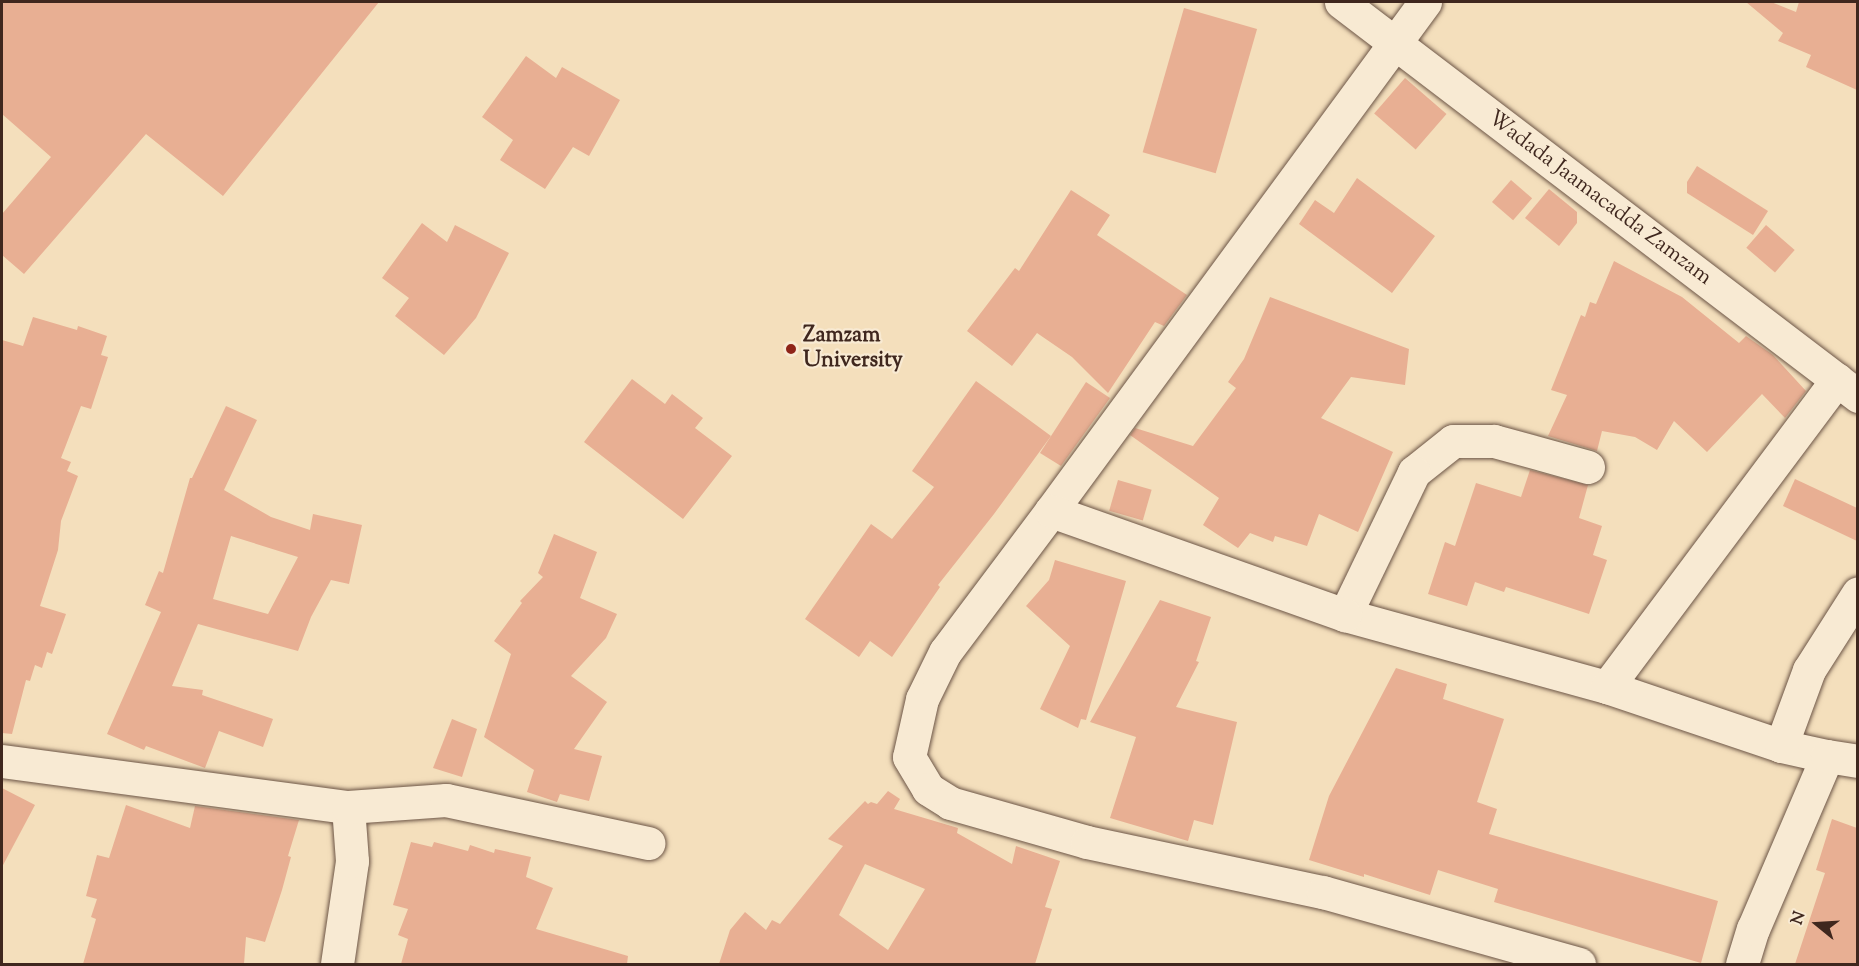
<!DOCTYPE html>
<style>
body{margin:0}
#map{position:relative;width:1859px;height:966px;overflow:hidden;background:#f4dfbc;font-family:"Sorts Mill Goudy",serif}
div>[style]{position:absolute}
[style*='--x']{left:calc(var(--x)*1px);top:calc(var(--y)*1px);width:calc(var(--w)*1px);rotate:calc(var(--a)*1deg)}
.building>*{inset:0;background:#e8af93;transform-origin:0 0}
.roads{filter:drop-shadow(0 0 2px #6c5546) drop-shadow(0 0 2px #6c5546)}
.minor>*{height:33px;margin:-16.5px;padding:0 16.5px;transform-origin:16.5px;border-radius:16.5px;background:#f8ead3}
.dots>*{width:16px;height:16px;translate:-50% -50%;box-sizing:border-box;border:3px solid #f8ead3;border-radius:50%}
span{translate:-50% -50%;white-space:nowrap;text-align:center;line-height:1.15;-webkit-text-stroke:4.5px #f8ead3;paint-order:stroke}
.street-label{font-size:22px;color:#3f271e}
.poi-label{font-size:22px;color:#3f271e;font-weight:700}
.left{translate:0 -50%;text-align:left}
.frame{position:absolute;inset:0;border:3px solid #3f271e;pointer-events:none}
.north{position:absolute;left:1787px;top:894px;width:60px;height:60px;-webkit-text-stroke:4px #f8ead3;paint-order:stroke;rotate:288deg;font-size:16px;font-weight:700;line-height:24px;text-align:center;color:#3f271e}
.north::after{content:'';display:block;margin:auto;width:21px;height:27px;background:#3f271e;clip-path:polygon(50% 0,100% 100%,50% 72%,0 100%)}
</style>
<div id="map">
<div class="building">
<div style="clip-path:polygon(2px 2px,379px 2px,223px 196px,146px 134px,24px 274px,2px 255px,2px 214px,51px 157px,2px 114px)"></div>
<div style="clip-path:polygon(1746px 2px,1771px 2px,1796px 12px,1799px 2px,1857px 2px,1857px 90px,1806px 67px,1811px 55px,1778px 41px,1783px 33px)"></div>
<div style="left:1184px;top:8px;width:76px;height:150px;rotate:16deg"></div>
<div style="clip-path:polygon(526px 56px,556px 78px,562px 67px,620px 100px,589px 156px,573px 147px,545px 189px,500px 160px,513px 140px,482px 117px)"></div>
<div style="left:1405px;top:78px;width:55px;height:47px;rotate:41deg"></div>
<div style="clip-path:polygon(1697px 166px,1768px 211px,1753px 235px,1687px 193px,1687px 182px)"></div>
<div style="clip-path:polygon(1357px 178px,1435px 236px,1392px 293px,1299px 224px,1315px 200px,1334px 213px)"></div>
<div style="left:1511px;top:180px;width:28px;height:29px;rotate:41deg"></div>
<div style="clip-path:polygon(1549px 189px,1577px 212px,1577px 223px,1559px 246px,1525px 218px)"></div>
<div style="clip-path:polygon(1071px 190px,1110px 215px,1097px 235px,1187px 295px,1164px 326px,1155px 322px,1108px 393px,1072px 357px,1037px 333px,1012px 366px,967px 331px,1015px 268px,1019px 271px)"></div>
<div style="clip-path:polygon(422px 223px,447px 242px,455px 225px,509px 253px,476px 318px,444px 355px,395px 316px,409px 298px,382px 278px)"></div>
<div style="left:1766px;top:225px;width:38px;height:30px;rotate:41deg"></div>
<div style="clip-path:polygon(1614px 261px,1682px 297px,1739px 343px,1746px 336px,1773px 355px,1806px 391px,1785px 418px,1762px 394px,1707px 452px,1674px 421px,1657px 450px,1635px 437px,1602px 431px,1597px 451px,1548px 436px,1567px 395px,1551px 390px,1581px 315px,1585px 317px,1590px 302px,1596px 304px)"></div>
<div style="clip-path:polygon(1270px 297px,1409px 349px,1405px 385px,1351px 377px,1321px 418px,1393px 452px,1358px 532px,1319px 514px,1307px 546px,1275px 536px,1273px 542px,1250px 533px,1238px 548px,1203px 525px,1219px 498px,1130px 435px,1135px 428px,1193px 446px,1236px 388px,1228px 382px,1244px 359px)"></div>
<div style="clip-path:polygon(33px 317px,77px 330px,78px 326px,107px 336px,101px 355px,108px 357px,91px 409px,81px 406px,61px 458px,71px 462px,67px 471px,78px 476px,61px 521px,58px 550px,40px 606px,66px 614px,52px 654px,47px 652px,42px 668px,35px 665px,30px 681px,26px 680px,12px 734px,2px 733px,2px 340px,23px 346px)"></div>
<div style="clip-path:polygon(632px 379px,665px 404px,672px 394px,703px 418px,695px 428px,732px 456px,683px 519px,584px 442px)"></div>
<div style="clip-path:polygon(976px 381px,1051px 436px,994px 514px,938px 585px,940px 587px,892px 657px,870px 641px,859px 657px,805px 619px,871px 524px,892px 539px,934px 487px,912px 471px)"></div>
<div style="clip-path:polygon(1086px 382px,1110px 398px,1061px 466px,1040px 453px)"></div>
<div style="clip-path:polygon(evenodd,226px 406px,257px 420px,224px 490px,271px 517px,310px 530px,313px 514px,362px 525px,349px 584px,331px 580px,311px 617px,298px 651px,198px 624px,172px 686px,203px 690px,202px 695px,273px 719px,263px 747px,219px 731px,205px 768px,146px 746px,144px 750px,107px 734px,161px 612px,145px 605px,159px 571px,163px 573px,190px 478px,192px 478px,226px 406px,231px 536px,298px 557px,268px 614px,213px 599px,231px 536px)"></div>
<div style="clip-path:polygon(1530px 470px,1588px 485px,1579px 518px,1602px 526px,1593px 555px,1607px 560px,1589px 614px,1506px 587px,1504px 592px,1475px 582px,1467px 606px,1428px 594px,1445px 542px,1455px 546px,1476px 483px,1521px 497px)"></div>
<div style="clip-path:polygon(1795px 479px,1857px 508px,1857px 541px,1783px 506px)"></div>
<div style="left:1118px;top:480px;width:35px;height:32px;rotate:16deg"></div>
<div style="clip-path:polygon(554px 534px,597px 552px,580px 598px,617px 614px,606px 638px,571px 676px,607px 702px,574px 749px,602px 756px,589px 801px,560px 794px,557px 802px,527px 792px,534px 770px,484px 737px,511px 654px,494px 641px,522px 603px,520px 601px,543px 577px,538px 573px)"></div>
<div style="clip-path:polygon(1055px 560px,1126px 581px,1086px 720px,1081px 719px,1078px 728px,1040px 709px,1070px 646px,1026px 606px,1049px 580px)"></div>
<div style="clip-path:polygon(1160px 600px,1211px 617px,1196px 661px,1199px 662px,1176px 707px,1237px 722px,1213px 825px,1194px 820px,1188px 841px,1110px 818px,1136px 737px,1090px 722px)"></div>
<div style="clip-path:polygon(1396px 668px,1447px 684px,1443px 699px,1504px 719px,1477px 802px,1497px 809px,1489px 834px,1718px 901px,1701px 963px,1494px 902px,1498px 889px,1438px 870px,1430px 895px,1364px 874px,1364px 877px,1309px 860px,1329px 796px)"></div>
<div style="clip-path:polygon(452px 719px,477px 729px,462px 777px,433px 768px)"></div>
<div style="clip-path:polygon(2px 788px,35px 805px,2px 867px)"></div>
<div style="clip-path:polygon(evenodd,888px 791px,900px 799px,894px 809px,958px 828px,957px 833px,1012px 864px,1016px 846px,1060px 861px,1045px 907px,1052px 909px,1035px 964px,719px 964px,730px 930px,745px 912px,766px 930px,772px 920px,780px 924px,843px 846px,828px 839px,865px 801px,868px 804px,871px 802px,877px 804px,888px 791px,865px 864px,925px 889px,888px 950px,839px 915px,865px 864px)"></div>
<div style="clip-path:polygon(126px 805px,190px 828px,195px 806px,299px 820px,288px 856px,291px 857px,282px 890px,265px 942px,246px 937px,244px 964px,83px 964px,96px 919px,91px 917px,97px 899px,86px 896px,97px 855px,109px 858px)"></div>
<div style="clip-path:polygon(1832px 819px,1857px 828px,1857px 964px,1795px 964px,1825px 873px,1816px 870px)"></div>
<div style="clip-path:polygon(411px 842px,432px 847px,434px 842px,468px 851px,470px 845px,494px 853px,495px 849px,531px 857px,526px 877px,553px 888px,536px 929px,628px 956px,627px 964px,401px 964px,408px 939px,398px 935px,408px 909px,393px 905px)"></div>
</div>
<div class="roads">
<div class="minor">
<div style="--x:1341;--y:2;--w:650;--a:37.31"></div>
<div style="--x:1425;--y:2;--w:632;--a:126.31"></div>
<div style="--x:1051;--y:511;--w:176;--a:126.9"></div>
<div style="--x:945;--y:652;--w:52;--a:116.1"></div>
<div style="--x:922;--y:699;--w:59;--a:102.6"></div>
<div style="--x:909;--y:757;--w:37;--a:59"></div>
<div style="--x:928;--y:789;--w:26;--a:32"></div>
<div style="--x:950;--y:803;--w:142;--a:15.9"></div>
<div style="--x:1087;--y:842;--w:241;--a:12"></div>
<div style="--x:1323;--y:892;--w:266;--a:15.7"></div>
<div style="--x:1588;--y:467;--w:98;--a:-164.5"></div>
<div style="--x:1494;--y:441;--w:41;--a:180"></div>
<div style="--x:1453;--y:441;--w:50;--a:141.5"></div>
<div style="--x:1414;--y:472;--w:159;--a:115.8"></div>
<div style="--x:1345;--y:615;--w:272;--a:15.4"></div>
<div style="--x:1607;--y:687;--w:184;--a:18.7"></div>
<div style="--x:1781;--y:746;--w:47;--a:12.3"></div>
<div style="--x:1051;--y:511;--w:312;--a:19.5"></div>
<div style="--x:1607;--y:687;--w:384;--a:-53.2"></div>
<div style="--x:1781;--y:746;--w:81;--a:-69.8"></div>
<div style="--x:1809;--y:670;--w:91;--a:-57.5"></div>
<div style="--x:2;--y:761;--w:349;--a:7.6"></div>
<div style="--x:337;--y:964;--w:104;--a:-81.7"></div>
<div style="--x:352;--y:861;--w:54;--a:-94.2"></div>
<div style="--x:348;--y:807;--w:98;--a:-4.1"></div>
<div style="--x:446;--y:800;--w:207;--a:12"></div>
<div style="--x:1742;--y:964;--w:37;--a:-73"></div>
<div style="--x:1753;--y:929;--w:188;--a:-66.8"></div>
<div style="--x:1827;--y:756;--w:31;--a:9"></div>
</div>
</div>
<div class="dots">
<div style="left:791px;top:349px;background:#8f2418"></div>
</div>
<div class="street-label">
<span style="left:1599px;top:199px;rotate:37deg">Wadada Jaamacadda Zamzam</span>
</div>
<div class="poi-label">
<span class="left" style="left:803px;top:349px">Zamzam<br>University</span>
</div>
<div class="frame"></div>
<div class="north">N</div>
</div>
